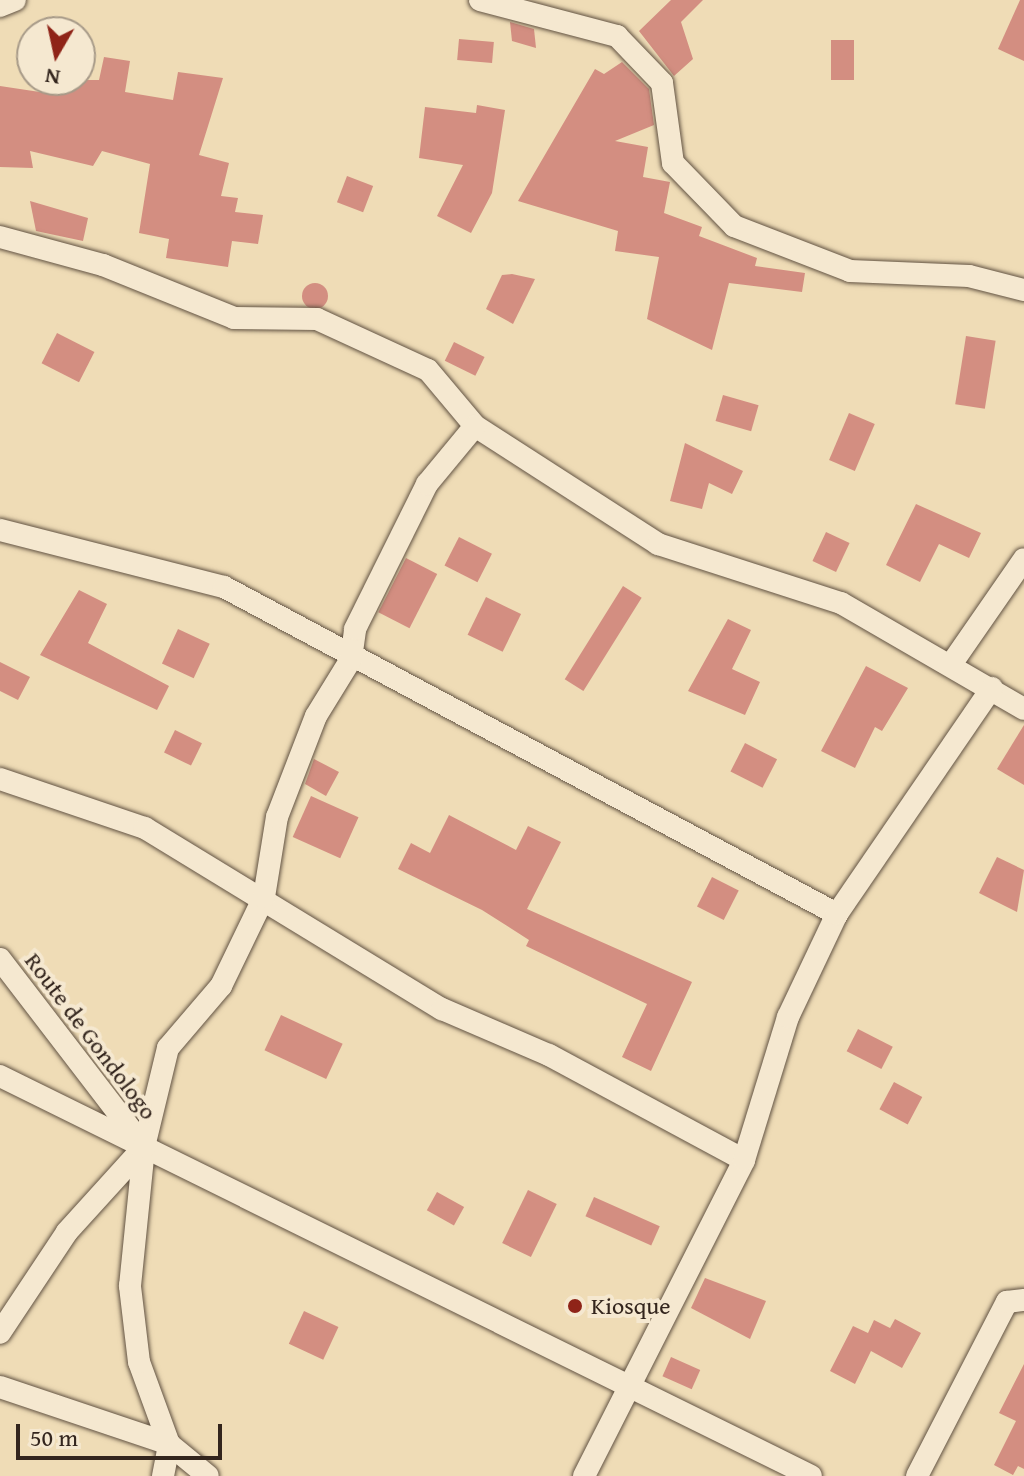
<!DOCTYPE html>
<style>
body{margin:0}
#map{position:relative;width:1024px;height:1476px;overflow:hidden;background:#efdcb6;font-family:"Gentium Book Plus",serif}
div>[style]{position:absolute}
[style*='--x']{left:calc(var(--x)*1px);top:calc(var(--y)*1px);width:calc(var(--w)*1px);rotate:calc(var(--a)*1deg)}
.building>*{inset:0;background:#d38e81;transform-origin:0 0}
.round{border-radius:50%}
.roads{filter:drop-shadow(0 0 2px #625343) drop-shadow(0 0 2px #625343)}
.minor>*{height:22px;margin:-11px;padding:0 11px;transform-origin:11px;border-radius:11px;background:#f5e8d0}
.dots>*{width:22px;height:22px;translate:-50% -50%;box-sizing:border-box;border:4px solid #f5e8d0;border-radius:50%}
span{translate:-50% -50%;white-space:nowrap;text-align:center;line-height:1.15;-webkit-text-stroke:8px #f5e8d0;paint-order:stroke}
.street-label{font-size:24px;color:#33251d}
.poi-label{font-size:24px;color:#33251d}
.left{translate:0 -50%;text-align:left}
.north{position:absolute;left:16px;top:16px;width:80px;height:80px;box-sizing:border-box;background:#f5e8d0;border:2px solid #a79a88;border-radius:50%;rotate:189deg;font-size:22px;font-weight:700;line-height:32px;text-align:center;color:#33251d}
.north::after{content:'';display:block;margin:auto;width:28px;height:36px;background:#8f2418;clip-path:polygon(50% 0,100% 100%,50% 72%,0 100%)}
.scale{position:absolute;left:16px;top:1424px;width:206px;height:36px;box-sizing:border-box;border:4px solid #33251d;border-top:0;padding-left:10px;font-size:24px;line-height:28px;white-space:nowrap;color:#33251d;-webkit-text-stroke:6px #f5e8d0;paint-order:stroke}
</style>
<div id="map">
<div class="building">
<div style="clip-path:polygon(671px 0,703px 0,681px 22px,693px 59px,674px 76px,639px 31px)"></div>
<div style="clip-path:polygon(1020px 0,1024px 0,1024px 61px,998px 49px)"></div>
<div style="clip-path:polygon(510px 22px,534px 29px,536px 48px,512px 41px)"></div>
<div style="left:459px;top:39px;width:35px;height:21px;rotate:5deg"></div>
<div style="left:854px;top:40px;width:40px;height:23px;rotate:90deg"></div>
<div style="clip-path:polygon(104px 57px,130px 61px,125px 92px,173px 100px,178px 72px,223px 78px,199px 155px,229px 163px,221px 196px,238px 198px,235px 212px,263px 215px,258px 244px,232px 241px,228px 267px,166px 258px,169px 239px,139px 233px,150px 164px,102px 151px,93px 166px,30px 151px,33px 168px,0 167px,0 86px,53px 94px,54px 80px,99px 80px)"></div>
<div style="clip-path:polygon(622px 62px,649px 89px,654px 125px,615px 141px,648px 147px,643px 177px,670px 182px,664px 213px,702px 227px,699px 236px,757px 258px,755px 266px,805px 273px,802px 292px,729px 283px,712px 350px,647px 319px,659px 257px,615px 251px,618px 231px,518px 201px,595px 69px,604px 74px)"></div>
<div style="clip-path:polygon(477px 105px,505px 110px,492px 193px,471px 233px,437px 216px,463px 165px,419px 158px,425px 107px,476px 113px)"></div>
<div style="left:347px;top:176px;width:28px;height:28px;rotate:21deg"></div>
<div style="clip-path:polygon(30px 201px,88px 218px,83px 241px,36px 231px)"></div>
<div style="clip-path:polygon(512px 274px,535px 279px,513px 324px,486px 309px,502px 275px)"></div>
<div class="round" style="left:302px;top:283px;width:26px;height:26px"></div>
<div style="left:57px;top:333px;width:42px;height:34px;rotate:27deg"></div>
<div style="left:966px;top:336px;width:30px;height:69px;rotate:9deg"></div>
<div style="left:454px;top:342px;width:34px;height:21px;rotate:26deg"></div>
<div style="left:723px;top:395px;width:37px;height:27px;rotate:16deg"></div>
<div style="left:849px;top:413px;width:28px;height:51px;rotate:23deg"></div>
<div style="clip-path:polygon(685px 443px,743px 471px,732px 494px,709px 483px,702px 509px,670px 501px)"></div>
<div style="clip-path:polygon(916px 504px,981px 533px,969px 558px,939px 544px,920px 582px,886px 565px)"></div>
<div style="left:826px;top:532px;width:26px;height:32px;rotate:25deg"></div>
<div style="left:459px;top:537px;width:37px;height:32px;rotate:27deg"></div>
<div style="left:406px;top:558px;width:35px;height:61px;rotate:27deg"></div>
<div style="left:623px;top:586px;width:22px;height:110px;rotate:32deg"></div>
<div style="clip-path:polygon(79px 590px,107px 604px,88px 643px,169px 686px,157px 710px,40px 655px)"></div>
<div style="left:486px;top:597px;width:39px;height:42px;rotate:26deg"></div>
<div style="clip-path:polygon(728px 619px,751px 630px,732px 669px,760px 682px,745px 715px,688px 691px)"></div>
<div style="left:178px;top:629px;width:35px;height:38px;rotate:25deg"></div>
<div style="clip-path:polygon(0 662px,30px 677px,18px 700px,0 691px)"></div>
<div style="clip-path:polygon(866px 666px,908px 688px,882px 731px,875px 727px,855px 768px,821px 751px)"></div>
<div style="clip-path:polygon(1024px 725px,1024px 785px,997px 769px)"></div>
<div style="left:175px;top:730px;width:30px;height:25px;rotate:26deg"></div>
<div style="left:745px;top:743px;width:36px;height:32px;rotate:27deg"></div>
<div style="clip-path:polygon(314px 759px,339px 772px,326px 796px,305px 784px)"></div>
<div style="left:311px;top:796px;width:52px;height:45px;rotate:24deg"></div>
<div style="clip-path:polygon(449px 815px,516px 850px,528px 826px,561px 842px,527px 909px,692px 982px,651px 1071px,622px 1057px,647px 1004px,526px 946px,529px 940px,482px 910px,398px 869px,411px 843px,430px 853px)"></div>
<div style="clip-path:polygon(997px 857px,1024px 870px,1017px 912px,979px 893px)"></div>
<div style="left:712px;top:877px;width:30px;height:33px;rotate:27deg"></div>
<div style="left:281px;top:1015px;width:68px;height:39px;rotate:25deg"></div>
<div style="left:858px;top:1029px;width:39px;height:25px;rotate:27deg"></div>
<div style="left:894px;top:1082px;width:32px;height:31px;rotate:28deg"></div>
<div style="left:528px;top:1190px;width:32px;height:59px;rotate:26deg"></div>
<div style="left:437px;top:1192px;width:31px;height:21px;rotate:29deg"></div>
<div style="left:594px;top:1197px;width:72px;height:21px;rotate:24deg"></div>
<div style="clip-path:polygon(705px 1278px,766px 1301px,750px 1339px,691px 1308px)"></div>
<div style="left:304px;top:1311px;width:38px;height:36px;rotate:25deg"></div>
<div style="clip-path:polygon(895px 1319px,921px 1333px,902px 1368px,871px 1351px,855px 1384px,830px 1371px,853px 1326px,868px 1333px,874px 1320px,890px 1328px)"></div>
<div style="left:671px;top:1357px;width:32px;height:21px;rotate:24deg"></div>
<div style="clip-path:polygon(1024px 1364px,1024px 1469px,1018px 1466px,1013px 1475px,994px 1465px,1016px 1421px,999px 1413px)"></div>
</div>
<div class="roads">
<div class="minor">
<div style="--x:480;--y:0;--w:142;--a:14.7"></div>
<div style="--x:617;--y:36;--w:65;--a:46.2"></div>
<div style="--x:662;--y:83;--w:81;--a:82.2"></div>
<div style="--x:673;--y:163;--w:88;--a:45.9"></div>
<div style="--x:734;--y:226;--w:124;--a:21.2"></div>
<div style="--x:850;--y:271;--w:119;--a:2.4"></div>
<div style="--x:969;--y:276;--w:57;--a:14.3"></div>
<div style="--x:0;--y:6;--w:16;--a:-22"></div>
<div style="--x:0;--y:237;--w:107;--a:15.2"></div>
<div style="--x:103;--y:265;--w:141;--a:22"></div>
<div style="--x:234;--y:318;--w:83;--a:0.7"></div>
<div style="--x:317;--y:319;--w:122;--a:24.7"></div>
<div style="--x:428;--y:370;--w:73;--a:50"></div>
<div style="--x:475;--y:426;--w:218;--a:32.8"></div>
<div style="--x:658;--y:544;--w:192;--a:17.9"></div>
<div style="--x:841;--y:603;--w:211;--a:30.1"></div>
<div style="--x:0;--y:530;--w:231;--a:14.3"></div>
<div style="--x:224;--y:587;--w:695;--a:28.08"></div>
<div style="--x:952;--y:663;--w:126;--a:-55.3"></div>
<div style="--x:0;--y:779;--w:153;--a:18.7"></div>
<div style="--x:145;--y:828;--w:348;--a:31.4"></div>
<div style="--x:442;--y:1009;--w:116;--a:23.3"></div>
<div style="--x:549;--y:1055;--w:221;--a:28.3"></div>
<div style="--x:0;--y:959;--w:237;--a:52.5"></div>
<div style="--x:144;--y:1147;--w:115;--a:132.2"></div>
<div style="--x:67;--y:1232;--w:121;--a:123.6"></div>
<div style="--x:0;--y:1076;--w:904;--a:26.25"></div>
<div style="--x:0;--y:1387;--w:178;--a:18.6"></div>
<div style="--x:169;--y:1444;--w:50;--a:39.4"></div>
<div style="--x:163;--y:1476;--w:33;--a:-79"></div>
<div style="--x:169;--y:1444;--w:87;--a:-110.1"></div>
<div style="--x:139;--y:1362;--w:77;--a:-96.8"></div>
<div style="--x:130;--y:1286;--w:140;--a:-84.2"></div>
<div style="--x:144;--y:1147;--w:102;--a:-76.4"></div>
<div style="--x:168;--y:1048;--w:82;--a:-49.5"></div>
<div style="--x:221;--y:986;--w:99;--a:-64.2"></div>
<div style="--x:264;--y:897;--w:81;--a:-80.8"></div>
<div style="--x:277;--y:817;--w:108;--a:-68.9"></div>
<div style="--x:316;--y:716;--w:67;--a:-58.4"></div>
<div style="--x:351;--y:659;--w:30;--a:-82"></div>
<div style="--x:355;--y:629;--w:162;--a:-63.6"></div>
<div style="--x:427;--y:484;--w:75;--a:-50.4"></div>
<div style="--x:584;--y:1476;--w:354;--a:-63.1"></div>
<div style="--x:744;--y:1160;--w:150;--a:-72.9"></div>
<div style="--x:788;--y:1017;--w:114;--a:-64.6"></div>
<div style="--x:837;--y:914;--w:274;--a:-55.6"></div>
<div style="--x:917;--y:1476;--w:196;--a:-62.7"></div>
<div style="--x:1007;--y:1302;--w:17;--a:-7"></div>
</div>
</div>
<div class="dots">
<div style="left:575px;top:1306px;background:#8f2418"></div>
</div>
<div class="street-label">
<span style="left:91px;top:1036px;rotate:53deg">Route de Gondologo</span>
</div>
<div class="poi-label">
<span class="left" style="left:591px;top:1306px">Kiosque</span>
</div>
<div class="north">N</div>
<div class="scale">50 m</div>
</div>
